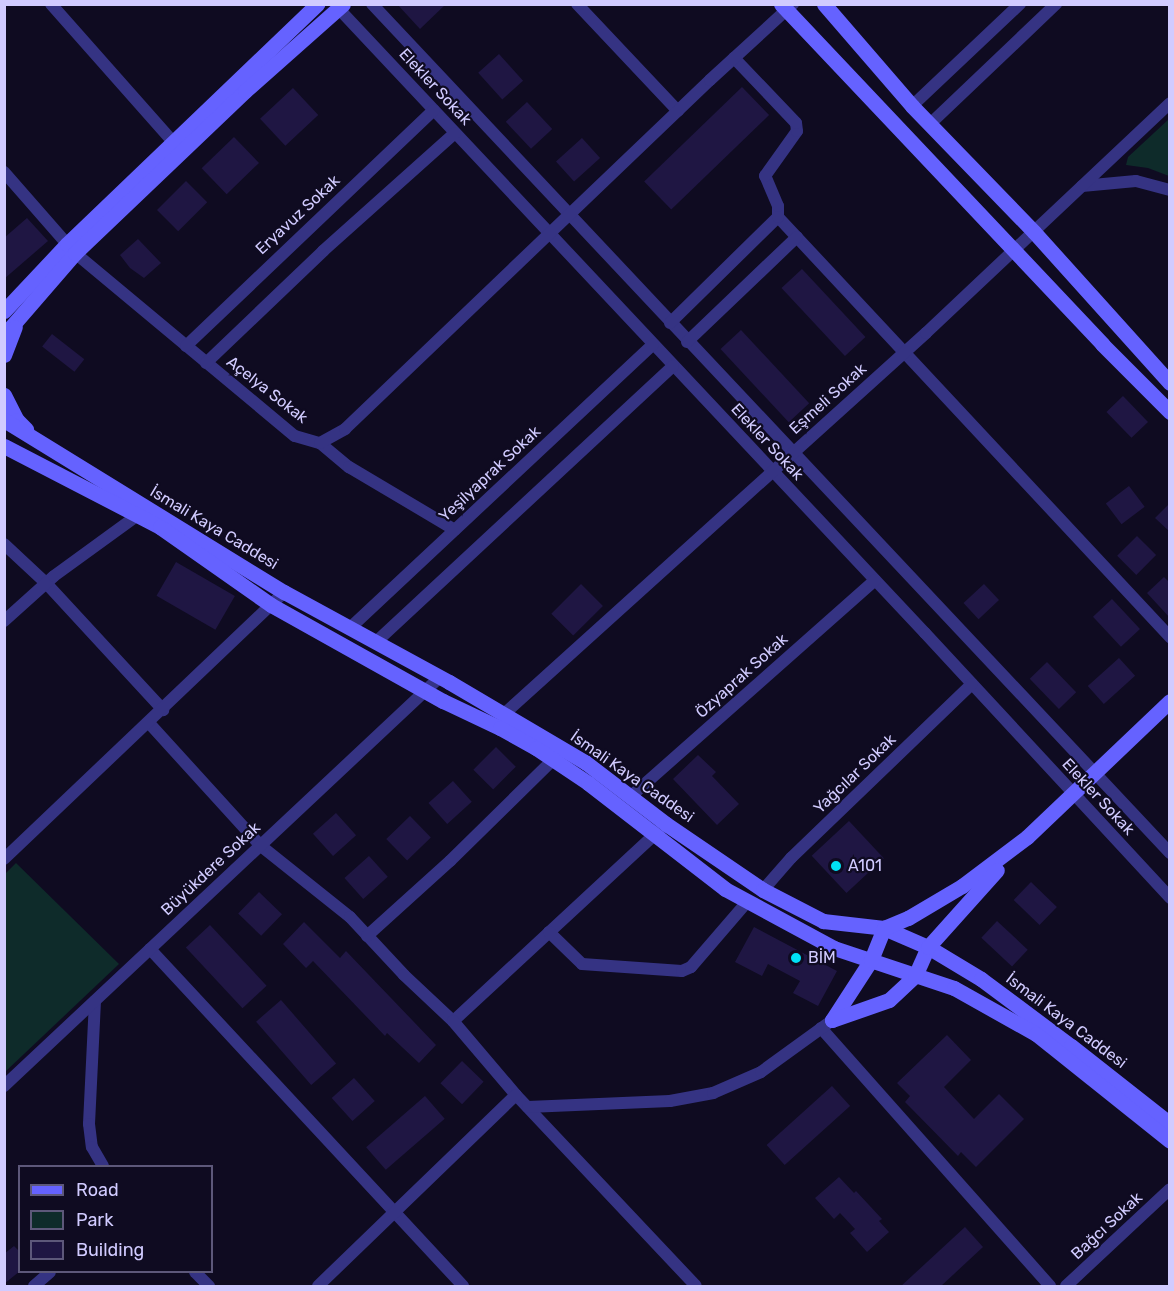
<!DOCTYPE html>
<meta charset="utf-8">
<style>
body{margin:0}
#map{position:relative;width:1174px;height:1291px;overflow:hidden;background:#0f0b21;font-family:Rubik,sans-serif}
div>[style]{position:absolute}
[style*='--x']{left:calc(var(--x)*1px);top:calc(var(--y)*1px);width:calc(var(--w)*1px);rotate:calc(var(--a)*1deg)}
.green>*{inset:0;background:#0e2b2a}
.building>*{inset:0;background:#1f1643;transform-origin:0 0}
.street>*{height:12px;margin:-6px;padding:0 6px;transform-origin:6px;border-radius:6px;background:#353383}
.secondary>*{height:15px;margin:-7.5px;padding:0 7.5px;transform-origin:7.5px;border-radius:7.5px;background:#6562ff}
.dots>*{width:16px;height:16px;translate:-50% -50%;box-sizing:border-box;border:3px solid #0f0b21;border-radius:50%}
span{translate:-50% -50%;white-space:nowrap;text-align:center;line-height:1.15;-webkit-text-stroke:4.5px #0f0b21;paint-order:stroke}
.street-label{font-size:16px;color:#d1cbff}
.poi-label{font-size:16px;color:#d1cbff}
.left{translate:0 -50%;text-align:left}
.frame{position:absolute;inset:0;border:6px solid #d1cbff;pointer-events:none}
.legend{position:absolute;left:18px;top:1165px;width:195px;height:108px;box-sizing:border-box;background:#0f0b21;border:2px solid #5d587a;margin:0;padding:8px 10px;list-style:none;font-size:18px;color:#d1cbff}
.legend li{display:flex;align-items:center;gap:12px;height:30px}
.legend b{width:30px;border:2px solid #5d587a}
</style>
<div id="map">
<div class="green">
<div style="clip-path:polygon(1169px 119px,1169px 176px,1148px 168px,1126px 165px,1128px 157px)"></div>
<div style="clip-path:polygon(16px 863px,119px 964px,5px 1072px,5px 874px)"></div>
</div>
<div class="building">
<div style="clip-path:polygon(397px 4px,446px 4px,420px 29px)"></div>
<div style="left:499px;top:54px;width:36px;height:28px;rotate:48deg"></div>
<div style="left:742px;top:87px;width:39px;height:136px;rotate:46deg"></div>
<div style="left:293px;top:88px;width:37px;height:45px;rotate:47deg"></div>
<div style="left:527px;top:102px;width:37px;height:29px;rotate:47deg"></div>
<div style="left:234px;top:137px;width:36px;height:45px;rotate:46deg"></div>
<div style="left:582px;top:138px;width:27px;height:35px;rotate:48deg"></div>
<div style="left:186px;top:181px;width:30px;height:41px;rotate:45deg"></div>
<div style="clip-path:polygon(27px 218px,48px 241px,4px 279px,4px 238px)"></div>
<div style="clip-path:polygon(138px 239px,161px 263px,144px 278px,130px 268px,120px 255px)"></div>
<div style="left:802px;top:269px;width:93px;height:28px;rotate:47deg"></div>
<div style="left:741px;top:330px;width:100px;height:28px;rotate:47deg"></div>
<div style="left:52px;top:334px;width:41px;height:16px;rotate:38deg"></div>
<div style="left:1123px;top:396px;width:36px;height:23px;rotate:46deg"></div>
<div style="left:1129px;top:486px;width:26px;height:29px;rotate:53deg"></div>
<div style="clip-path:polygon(1170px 503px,1170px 532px,1155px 518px)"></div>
<div style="left:1137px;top:536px;width:27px;height:28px;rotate:45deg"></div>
<div style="left:176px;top:562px;width:68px;height:39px;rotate:30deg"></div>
<div style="clip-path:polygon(1164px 577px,1170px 583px,1170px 618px,1147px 593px)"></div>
<div style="left:581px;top:584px;width:31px;height:42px;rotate:45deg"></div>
<div style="left:984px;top:584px;width:22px;height:28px;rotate:47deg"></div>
<div style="left:1112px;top:599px;width:41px;height:26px;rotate:47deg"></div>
<div style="left:1119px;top:658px;width:24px;height:42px;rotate:48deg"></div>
<div style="left:1047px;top:662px;width:42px;height:24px;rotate:46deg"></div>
<div style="left:496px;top:747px;width:28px;height:32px;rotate:45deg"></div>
<div style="clip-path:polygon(698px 755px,716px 772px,712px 776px,739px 804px,717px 825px,673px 779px)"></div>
<div style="left:453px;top:781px;width:28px;height:33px;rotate:48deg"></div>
<div style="left:336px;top:813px;width:30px;height:31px;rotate:48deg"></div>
<div style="left:410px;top:816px;width:30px;height:33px;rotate:46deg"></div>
<div style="left:849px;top:821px;width:51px;height:51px;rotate:47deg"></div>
<div style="left:369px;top:856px;width:28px;height:33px;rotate:48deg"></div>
<div style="left:1031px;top:882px;width:36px;height:25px;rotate:44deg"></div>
<div style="left:259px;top:892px;width:32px;height:30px;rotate:44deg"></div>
<div style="left:997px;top:921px;width:42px;height:23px;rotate:43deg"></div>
<div style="clip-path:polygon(304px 922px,340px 958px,346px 951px,436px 1045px,419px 1063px,387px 1033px,385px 1036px,313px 961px,306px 968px,283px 944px)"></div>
<div style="left:210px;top:925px;width:83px;height:33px;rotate:47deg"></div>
<div style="clip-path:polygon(754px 927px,837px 971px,818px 1006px,793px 993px,800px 981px,768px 964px,762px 976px,735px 962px)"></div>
<div style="left:281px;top:1000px;width:84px;height:33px;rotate:49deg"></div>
<div style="clip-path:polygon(947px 1035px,971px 1060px,944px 1087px,974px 1119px,999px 1094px,1024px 1119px,976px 1167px,961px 1152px,958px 1156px,905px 1102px,910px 1096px,897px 1083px)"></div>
<div style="left:462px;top:1061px;width:30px;height:31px;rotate:44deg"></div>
<div style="left:354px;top:1078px;width:31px;height:30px;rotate:48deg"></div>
<div style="left:832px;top:1086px;width:27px;height:88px;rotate:48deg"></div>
<div style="left:425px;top:1096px;width:30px;height:78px;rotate:49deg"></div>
<div style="clip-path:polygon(839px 1177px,854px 1193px,856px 1191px,882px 1219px,879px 1221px,889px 1232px,867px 1252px,850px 1233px,855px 1229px,840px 1213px,834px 1219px,815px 1198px)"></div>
<div style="clip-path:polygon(965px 1227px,983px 1247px,940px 1287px,900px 1287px)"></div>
<div style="clip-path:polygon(14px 1246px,20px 1252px,20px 1271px,4px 1284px,4px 1254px)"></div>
</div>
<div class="street">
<div style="--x:51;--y:4;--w:183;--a:48.5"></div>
<div style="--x:372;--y:4;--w:1165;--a:46.77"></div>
<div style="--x:577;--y:4;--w:147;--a:46.7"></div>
<div style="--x:339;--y:9;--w:856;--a:46.8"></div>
<div style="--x:925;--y:633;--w:361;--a:47.2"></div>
<div style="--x:912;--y:106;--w:149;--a:-43.4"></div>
<div style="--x:930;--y:124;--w:174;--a:-43.6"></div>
<div style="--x:4;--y:172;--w:108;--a:48.8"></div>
<div style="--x:75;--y:253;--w:286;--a:39.8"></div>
<div style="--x:295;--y:436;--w:26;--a:16"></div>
<div style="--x:320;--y:443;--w:38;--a:40"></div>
<div style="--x:349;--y:467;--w:123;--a:30.7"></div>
<div style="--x:1082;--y:186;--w:54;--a:-5.3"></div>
<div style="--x:1136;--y:181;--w:35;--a:15"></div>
<div style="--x:778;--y:217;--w:575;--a:46.97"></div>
<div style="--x:670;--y:323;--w:151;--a:-44.5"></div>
<div style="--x:778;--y:217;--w:11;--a:-90"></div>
<div style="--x:778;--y:206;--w:33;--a:-113"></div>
<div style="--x:765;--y:176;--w:55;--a:-54.6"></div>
<div style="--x:797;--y:131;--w:8;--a:-97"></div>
<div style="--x:796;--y:123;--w:90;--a:-133.6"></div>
<div style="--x:687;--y:342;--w:152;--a:-43.7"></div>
<div style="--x:186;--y:346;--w:342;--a:-43.6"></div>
<div style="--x:206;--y:363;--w:162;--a:-43.7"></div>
<div style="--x:323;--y:251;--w:177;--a:-41.8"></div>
<div style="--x:320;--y:443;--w:29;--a:-29"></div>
<div style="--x:345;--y:429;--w:505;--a:-43.72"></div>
<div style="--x:710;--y:80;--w:113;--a:-42.5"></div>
<div style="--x:4;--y:544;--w:57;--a:42.9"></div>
<div style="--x:46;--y:583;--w:173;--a:47.3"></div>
<div style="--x:4;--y:621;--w:67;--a:-42"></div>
<div style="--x:54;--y:576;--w:109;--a:-36"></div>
<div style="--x:350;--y:628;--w:415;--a:-43.1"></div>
<div style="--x:376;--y:642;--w:405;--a:-42.9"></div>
<div style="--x:504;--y:714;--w:569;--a:-42.08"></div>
<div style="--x:926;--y:333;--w:335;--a:-43.3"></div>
<div style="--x:149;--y:723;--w:166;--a:47.7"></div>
<div style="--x:261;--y:846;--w:114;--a:38.6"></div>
<div style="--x:350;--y:917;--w:79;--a:47"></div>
<div style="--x:404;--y:975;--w:67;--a:43.2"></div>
<div style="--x:630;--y:797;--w:327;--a:-41.5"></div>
<div style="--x:666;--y:824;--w:290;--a:137.2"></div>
<div style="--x:453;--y:1021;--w:97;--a:49.6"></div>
<div style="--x:516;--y:1095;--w:262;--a:46.7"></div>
<div style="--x:4;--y:859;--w:387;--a:-43.6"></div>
<div style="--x:763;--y:890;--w:43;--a:-48.8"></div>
<div style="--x:791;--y:858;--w:251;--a:-43.9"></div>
<div style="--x:549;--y:932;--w:46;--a:44.1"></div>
<div style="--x:582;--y:964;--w:100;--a:4"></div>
<div style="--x:682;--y:971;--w:10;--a:-24"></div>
<div style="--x:691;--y:967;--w:86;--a:-49.3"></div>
<div style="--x:367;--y:936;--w:112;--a:-42.1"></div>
<div style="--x:450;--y:861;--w:151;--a:-44.5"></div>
<div style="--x:150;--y:949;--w:460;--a:47.1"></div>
<div style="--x:95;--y:1001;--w:123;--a:92.8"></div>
<div style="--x:89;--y:1124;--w:23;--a:83"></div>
<div style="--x:92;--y:1147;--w:22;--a:60"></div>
<div style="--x:821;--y:1028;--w:345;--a:48.4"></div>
<div style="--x:4;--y:1086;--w:598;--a:-43.17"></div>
<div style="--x:528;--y:1107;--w:142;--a:-2.4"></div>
<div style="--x:670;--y:1101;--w:44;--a:-10.5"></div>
<div style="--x:713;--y:1093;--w:52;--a:-23.6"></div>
<div style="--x:761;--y:1072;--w:82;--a:-36"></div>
<div style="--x:195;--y:1272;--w:20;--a:45"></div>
<div style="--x:34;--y:1286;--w:21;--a:-41"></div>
<div style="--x:318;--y:1286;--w:275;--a:-44"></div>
<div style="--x:1066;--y:1286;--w:142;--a:-43"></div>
</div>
<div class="secondary">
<div style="--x:781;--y:4;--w:468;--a:46.6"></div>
<div style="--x:1102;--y:344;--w:96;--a:45"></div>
<div style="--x:824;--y:4;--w:135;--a:49.2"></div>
<div style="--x:912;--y:106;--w:175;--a:45.9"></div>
<div style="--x:1034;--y:232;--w:203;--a:48"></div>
<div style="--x:4;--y:311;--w:92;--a:-46.8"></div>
<div style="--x:67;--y:244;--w:347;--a:-43.8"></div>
<div style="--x:4;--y:335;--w:108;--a:-49.1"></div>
<div style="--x:75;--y:253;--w:235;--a:-43.6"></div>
<div style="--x:245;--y:91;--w:131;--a:-41.6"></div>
<div style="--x:4;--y:355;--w:30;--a:-69"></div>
<div style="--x:4;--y:395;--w:28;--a:63"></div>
<div style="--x:17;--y:420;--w:13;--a:45"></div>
<div style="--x:4;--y:420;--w:329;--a:31.6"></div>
<div style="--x:284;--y:592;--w:188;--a:28.6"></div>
<div style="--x:449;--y:682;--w:158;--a:30.5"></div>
<div style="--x:585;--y:762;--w:102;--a:37.4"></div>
<div style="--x:666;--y:824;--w:117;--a:34.2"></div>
<div style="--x:763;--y:890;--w:68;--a:27.3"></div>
<div style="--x:823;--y:921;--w:61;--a:6.5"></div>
<div style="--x:884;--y:928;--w:48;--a:23.4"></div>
<div style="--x:928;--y:947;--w:62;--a:31.1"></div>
<div style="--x:981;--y:979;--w:112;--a:36.7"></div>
<div style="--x:1071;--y:1046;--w:126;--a:38.2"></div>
<div style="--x:4;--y:446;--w:176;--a:27.4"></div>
<div style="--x:160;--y:527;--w:136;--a:35.1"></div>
<div style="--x:271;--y:605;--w:197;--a:29.2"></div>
<div style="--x:443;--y:701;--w:63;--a:25.3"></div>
<div style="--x:500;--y:728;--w:41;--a:29.1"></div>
<div style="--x:536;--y:748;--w:63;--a:33.9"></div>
<div style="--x:588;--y:783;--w:173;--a:37.7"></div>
<div style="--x:725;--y:889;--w:124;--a:28.4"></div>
<div style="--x:834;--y:948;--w:126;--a:18.4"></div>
<div style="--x:954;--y:988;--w:94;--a:29.3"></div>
<div style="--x:1036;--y:1034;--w:171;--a:38.6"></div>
<div style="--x:832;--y:1020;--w:72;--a:-57"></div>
<div style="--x:871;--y:960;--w:35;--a:-68"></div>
<div style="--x:884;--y:928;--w:26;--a:-23"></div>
<div style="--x:908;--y:918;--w:63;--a:-30.7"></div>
<div style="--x:962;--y:886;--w:81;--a:-37"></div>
<div style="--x:1027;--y:837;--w:197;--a:-43.6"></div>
<div style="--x:832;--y:1020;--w:60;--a:-19.3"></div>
<div style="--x:889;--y:1000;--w:35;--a:-43"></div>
<div style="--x:915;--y:976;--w:32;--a:-66"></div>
<div style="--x:928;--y:947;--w:103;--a:-48.1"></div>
</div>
<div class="dots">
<div style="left:836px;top:866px;background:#00e1f6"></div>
<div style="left:796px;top:958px;background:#00e1f6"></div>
</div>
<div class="street-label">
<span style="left:435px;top:87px;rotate:47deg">Elekler Sokak</span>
<span style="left:298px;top:215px;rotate:-43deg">Eryavuz Sokak</span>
<span style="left:267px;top:390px;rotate:38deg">Açelya Sokak</span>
<span style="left:828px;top:399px;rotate:-42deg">Eşmeli Sokak</span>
<span style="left:767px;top:442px;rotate:47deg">Elekler Sokak</span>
<span style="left:490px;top:474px;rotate:-43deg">Yeşilyaprak Sokak</span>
<span style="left:214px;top:528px;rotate:31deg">İsmali Kaya Caddesi</span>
<span style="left:742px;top:676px;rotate:-42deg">Özyaprak Sokak</span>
<span style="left:855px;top:774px;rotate:-44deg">Yağcılar Sokak</span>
<span style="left:632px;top:777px;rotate:35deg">İsmali Kaya Caddesi</span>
<span style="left:1098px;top:797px;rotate:47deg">Elekler Sokak</span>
<span style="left:211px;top:869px;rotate:-43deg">Büyükdere Sokak</span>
<span style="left:1066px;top:1021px;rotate:37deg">İsmali Kaya Caddesi</span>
<span style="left:1107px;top:1226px;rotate:-43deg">Bağcı Sokak</span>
</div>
<div class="poi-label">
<span class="left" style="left:848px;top:866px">A101</span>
<span class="left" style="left:808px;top:958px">BİM</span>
</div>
<div class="frame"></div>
<ul class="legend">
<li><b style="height:8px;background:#6562ff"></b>Road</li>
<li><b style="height:16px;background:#0e2b2a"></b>Park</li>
<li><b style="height:16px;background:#1f1643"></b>Building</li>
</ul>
</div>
